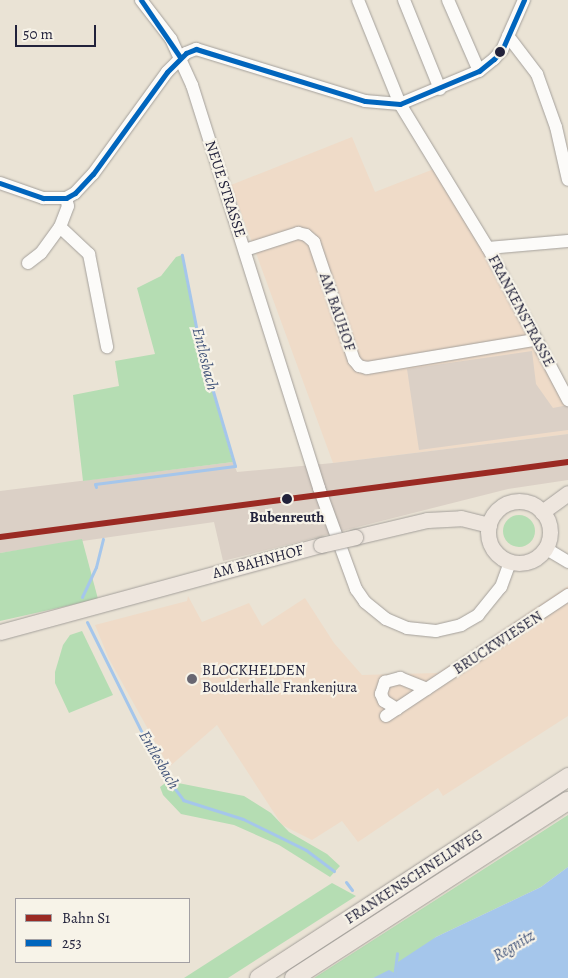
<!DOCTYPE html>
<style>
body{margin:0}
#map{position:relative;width:568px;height:978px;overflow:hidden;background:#eae3d5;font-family:Alegreya,serif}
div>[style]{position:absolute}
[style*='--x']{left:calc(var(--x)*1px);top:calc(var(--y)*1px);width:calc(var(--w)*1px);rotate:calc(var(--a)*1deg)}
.built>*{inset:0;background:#efdbc8}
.industrial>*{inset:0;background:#dbd0c6}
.green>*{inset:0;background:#b5ddb3}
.round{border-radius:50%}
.water>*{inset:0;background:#a5c6eb}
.stream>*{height:3px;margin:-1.5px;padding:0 1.5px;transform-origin:1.5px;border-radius:1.5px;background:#a5c6eb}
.roads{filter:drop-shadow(0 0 1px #a4a09b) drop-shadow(0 0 1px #a4a09b)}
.minor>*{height:12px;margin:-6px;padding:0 6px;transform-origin:6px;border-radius:6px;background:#fcfbf9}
.major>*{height:15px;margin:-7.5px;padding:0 7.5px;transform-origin:7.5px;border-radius:7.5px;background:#eee6de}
.major>.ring{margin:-7.5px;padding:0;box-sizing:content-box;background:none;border:15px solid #eee6de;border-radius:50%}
.highway>*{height:18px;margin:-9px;padding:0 9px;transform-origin:9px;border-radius:9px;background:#eee6de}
.bridges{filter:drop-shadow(0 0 1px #a4a09b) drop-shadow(0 0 1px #a4a09b)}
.major-bridge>*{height:15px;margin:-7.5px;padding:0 7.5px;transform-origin:7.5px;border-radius:7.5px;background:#eee6de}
.bus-1>*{height:5px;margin:-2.5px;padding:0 2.5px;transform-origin:2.5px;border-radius:2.5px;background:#0065bd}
.rail-1>*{height:6px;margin:-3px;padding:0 3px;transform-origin:3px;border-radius:3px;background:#9a2a23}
.dots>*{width:14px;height:14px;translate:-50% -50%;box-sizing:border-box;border:2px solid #f7f3e8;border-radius:50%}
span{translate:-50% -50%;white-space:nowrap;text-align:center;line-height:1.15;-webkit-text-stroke:4.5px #f7f3e8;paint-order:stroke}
.street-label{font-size:15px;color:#22223b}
.stop-label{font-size:15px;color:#22223b;font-weight:700}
.poi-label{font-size:15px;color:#22223b}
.left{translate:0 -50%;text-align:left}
.water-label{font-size:16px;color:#45577c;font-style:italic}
.legend{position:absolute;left:15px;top:898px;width:175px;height:65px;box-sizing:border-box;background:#f7f3e8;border:1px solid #a29fa3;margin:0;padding:6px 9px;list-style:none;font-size:15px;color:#22223b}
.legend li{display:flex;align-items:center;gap:10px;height:25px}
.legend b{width:25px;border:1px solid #a29fa3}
.scale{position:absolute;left:15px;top:25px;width:81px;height:22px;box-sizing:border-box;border:2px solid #22223b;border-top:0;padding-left:6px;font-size:15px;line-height:18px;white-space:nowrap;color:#22223b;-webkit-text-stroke:4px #f7f3e8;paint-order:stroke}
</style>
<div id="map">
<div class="built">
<div style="clip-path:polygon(352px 137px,375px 192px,439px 167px,568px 386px,568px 434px,333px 463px,231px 185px)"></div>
<div style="clip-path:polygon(568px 586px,568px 716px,443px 796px,438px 788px,358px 842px,342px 821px,312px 840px,282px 825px,217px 725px,169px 767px,109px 659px,95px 625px,187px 601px,188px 596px,202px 622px,249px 603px,262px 626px,305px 598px,334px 643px,362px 675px,438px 673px)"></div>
</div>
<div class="industrial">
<div style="clip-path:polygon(532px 351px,536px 384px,553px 408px,568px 405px,568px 430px,419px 450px,407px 369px)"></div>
<div style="clip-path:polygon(568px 434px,568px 480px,508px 489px,223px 561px,214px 522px,0 553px,0 491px,233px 462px,237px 472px,333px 463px)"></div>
</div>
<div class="green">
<div style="clip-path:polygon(182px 255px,200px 347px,233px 462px,83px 481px,73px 395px,119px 386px,115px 361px,155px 354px,137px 288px,161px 276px,176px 257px)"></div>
<div class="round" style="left:503px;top:515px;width:32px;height:32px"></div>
<div style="clip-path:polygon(82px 539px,98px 599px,0 621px,0 553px)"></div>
<div style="clip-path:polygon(82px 631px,113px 695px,69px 713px,55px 683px,55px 672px,63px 645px,70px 635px)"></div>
<div style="clip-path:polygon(168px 781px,244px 796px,271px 813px,289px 832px,327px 854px,340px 866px,330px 877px,279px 845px,234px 825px,181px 814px,163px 795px,160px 787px)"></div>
<div style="clip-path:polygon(568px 815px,568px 867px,541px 887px,436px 937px,396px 974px,373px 978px,314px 978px)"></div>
<div style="clip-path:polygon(332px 883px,356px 896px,228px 978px,184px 978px)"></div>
</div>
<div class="water">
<div style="clip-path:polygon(568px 867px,568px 978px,373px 978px,389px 970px,396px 974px,398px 962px,436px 937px,541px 887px)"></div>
</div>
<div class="stream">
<div style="--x:96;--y:487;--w:3;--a:-108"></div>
<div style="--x:95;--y:484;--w:141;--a:-7.3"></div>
<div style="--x:235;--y:466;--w:124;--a:-106.4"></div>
<div style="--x:200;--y:347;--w:94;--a:-101.1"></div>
<div style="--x:82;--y:597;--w:33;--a:-65"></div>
<div style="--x:96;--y:567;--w:29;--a:-76"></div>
<div style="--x:87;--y:622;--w:164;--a:63.6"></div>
<div style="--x:160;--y:769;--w:39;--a:53"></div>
<div style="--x:183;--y:800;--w:63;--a:17.6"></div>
<div style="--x:243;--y:819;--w:70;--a:26.2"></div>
<div style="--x:306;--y:850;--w:35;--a:37"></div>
<div style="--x:346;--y:882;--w:10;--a:53"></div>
<div style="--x:394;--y:978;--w:25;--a:-83"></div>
</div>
<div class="roads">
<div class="minor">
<div style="--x:141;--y:0;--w:49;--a:52.4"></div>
<div style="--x:171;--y:39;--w:51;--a:65.5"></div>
<div style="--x:192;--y:85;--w:423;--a:72.5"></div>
<div style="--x:319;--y:488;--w:108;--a:69.9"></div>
<div style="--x:356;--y:589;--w:16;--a:55"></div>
<div style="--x:365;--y:602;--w:27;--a:39"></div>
<div style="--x:386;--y:619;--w:23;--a:23"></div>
<div style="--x:407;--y:628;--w:29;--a:6"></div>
<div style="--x:436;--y:631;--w:26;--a:-13"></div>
<div style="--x:461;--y:625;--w:20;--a:-30"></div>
<div style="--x:478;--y:615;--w:36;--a:-51"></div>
<div style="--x:501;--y:587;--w:27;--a:-70"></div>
<div style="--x:358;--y:0;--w:112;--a:68"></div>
<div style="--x:400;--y:104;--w:169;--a:58.6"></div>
<div style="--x:488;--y:248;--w:172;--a:62.2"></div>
<div style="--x:404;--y:0;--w:96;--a:68"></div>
<div style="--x:448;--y:0;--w:77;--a:66.4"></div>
<div style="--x:508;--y:36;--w:48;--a:52.7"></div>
<div style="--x:537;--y:74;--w:56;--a:70.3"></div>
<div style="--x:556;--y:127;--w:54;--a:77.2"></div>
<div style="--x:0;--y:183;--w:46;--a:19.2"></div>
<div style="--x:43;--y:198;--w:23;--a:0"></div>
<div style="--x:66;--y:198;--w:10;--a:-29"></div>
<div style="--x:75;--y:193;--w:26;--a:-47"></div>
<div style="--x:93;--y:174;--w:126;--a:-54"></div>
<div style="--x:167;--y:72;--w:27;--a:-45"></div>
<div style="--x:186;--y:53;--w:11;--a:-22"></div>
<div style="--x:196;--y:49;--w:177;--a:17.1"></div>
<div style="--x:365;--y:101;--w:35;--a:5"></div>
<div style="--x:400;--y:104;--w:86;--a:-22.7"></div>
<div style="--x:479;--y:71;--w:19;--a:-39"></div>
<div style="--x:494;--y:59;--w:12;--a:-48"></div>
<div style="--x:502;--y:50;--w:55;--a:-66.3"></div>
<div style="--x:60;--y:227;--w:40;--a:43"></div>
<div style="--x:89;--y:254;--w:95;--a:79"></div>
<div style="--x:488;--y:248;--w:80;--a:-5"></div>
<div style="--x:245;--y:250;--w:56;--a:-17.8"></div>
<div style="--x:298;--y:233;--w:8;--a:14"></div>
<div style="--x:306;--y:235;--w:11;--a:41"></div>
<div style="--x:314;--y:242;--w:125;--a:71.3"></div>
<div style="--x:354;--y:360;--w:8;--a:50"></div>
<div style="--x:359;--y:366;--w:8;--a:14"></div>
<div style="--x:367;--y:368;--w:170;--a:-9.5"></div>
<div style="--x:28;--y:263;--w:16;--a:-38"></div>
<div style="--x:41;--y:253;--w:32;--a:-54"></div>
<div style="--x:60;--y:227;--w:22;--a:-69"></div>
<div style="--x:68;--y:206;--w:8;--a:-104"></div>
<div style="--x:545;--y:548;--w:27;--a:31"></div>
<div style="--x:397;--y:709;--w:15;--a:-148"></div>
<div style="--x:384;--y:701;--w:8;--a:-113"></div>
<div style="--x:381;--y:694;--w:13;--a:-72"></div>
<div style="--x:385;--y:682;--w:16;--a:-15"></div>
<div style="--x:400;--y:678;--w:29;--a:22"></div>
<div style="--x:386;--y:716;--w:219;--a:-33.6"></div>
</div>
<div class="major">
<div class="ring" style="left:488px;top:501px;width:47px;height:47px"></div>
<div style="--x:542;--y:512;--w:32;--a:-36"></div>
<div style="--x:355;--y:537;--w:74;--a:-13.3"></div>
<div style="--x:427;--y:520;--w:34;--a:-3"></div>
<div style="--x:461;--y:518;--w:29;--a:14"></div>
<div style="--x:0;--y:632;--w:333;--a:-15.2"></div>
</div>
<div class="highway">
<div style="--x:259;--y:978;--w:369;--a:-33"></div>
<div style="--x:294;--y:978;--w:326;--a:-32.9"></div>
</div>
</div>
<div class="bridges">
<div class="major-bridge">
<div style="--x:321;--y:545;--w:35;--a:-13"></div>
</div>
</div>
<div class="bus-1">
<div style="--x:141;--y:0;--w:69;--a:55.6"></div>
<div style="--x:0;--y:183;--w:46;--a:19.2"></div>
<div style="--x:43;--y:198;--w:23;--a:0"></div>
<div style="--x:66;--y:198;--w:10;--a:-29"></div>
<div style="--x:75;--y:193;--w:26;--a:-47"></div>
<div style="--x:93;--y:174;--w:126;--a:-54"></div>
<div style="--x:167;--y:72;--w:27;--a:-45"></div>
<div style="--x:186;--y:53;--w:11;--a:-22"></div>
<div style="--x:196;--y:49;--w:177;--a:17.1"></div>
<div style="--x:365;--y:101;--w:35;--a:5"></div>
<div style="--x:400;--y:104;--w:86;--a:-22.7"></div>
<div style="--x:479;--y:71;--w:19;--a:-39"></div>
<div style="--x:494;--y:59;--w:12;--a:-48"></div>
<div style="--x:502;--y:50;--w:55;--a:-66.3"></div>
</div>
<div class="rail-1">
<div style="--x:0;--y:537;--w:573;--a:-7.52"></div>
</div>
<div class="dots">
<div style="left:500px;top:52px;background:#22223b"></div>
<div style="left:287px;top:499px;background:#22223b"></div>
<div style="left:192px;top:679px;background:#686671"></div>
</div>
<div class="street-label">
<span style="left:225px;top:189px;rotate:72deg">NEUE STRASSE</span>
<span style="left:521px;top:311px;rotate:62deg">FRANKENSTRASSE</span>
<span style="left:337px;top:312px;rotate:71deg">AM BAUHOF</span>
<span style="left:258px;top:562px;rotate:-15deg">AM BAHNHOF</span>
<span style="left:498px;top:643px;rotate:-33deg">BRUCKWIESEN</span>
<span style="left:414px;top:877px;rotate:-33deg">FRANKENSCHNELLWEG</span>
</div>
<div class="stop-label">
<span style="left:287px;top:518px">Bubenreuth</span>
</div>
<div class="poi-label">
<span class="left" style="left:202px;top:679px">BLOCKHELDEN<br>Boulderhalle Frankenjura</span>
</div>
<div class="water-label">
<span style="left:205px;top:359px;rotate:76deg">Entlesbach</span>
<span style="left:159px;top:760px;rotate:60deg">Entlesbach</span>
<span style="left:514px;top:946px;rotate:-30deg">Regnitz</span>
</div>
<ul class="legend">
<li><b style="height:6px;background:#9a2a23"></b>Bahn S1</li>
<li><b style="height:6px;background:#0065bd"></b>253</li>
</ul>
<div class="scale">50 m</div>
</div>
